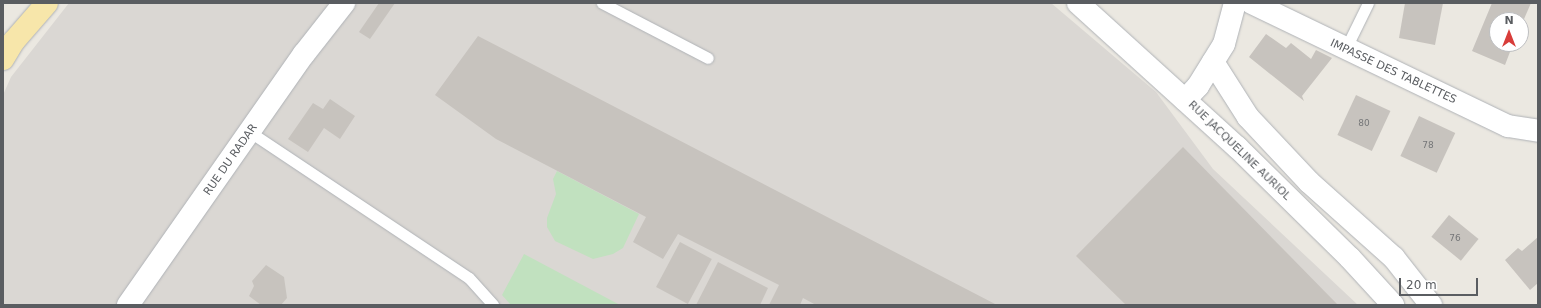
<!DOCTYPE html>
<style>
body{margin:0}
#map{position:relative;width:1541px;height:308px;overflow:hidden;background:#ebe8e1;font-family:"DejaVu Sans",sans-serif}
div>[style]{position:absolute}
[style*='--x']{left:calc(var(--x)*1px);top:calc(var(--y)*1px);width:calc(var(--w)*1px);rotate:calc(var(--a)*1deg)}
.industrial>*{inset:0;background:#dad7d3}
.green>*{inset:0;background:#c1e1bf}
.building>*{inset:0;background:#c7c3be;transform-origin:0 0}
.roads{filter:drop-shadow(0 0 1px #afb2b6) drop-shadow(0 0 1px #afb2b6)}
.lane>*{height:11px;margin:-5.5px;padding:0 5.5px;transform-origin:5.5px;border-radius:5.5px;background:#fff}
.street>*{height:22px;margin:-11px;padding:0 11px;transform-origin:11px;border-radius:11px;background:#fff}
.primary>*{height:22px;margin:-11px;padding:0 11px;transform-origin:11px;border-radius:11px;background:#f7e6aa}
span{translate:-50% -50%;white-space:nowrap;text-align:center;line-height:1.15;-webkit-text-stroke:4px #fff;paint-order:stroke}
.number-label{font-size:9px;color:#757678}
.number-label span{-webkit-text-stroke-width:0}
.street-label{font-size:11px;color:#5a5d61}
.frame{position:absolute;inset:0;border:4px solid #5a5d61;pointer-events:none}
.north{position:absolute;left:1489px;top:12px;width:40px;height:40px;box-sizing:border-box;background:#fff;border:1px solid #bdbec0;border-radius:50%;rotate:0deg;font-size:11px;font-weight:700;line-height:16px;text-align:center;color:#5a5d61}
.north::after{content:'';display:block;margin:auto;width:14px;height:18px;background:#d83d3a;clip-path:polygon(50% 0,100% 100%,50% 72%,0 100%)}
.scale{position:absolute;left:1399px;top:278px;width:79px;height:18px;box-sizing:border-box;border:2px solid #5a5d61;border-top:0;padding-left:5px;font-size:12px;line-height:14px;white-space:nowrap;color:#5a5d61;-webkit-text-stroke:3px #fff;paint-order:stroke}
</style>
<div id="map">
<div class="industrial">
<div style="clip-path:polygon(69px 3px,1051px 3px,1156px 92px,1213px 169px,1358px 305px,3px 305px,3px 95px,11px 77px)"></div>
</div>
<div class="green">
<div style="clip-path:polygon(557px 171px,639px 214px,623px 248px,613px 254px,593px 259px,555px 241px,547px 227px,547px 218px,556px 194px,553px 179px)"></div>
<div style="clip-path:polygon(524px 254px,620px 305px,511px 305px,502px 295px)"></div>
</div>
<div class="building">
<div style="clip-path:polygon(379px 3px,395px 3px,370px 39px,359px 32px)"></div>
<div style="clip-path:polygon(1405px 3px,1443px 3px,1435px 45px,1399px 38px)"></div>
<div style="clip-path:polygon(1492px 3px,1531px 3px,1521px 26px,1521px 20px,1497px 20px,1497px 44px,1513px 44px,1505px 65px,1472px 51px)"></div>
<div style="clip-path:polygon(1266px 34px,1286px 48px,1291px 43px,1311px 59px,1316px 50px,1332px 58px,1302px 96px,1304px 101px,1249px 57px)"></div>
<div style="clip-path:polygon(478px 36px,997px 305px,816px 305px,803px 298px,800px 305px,769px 305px,779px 285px,678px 234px,663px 259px,633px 242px,646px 217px,496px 139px,435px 95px)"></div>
<div style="left:1356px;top:95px;width:38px;height:44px;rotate:25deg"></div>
<div style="clip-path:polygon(330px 99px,355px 116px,340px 139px,324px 128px,308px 152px,288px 139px,313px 103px,323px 109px)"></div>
<div style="left:1419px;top:116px;width:40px;height:44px;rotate:25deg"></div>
<div style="clip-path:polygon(1183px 147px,1338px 305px,1126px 305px,1076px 256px)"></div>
<div style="left:1449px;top:215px;width:38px;height:28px;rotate:39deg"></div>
<div style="clip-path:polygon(1538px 237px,1538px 283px,1530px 290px,1505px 260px,1518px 248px,1522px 251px)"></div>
<div style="left:680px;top:242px;width:36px;height:51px;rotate:28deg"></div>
<div style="clip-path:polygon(718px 262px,768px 288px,760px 305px,696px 305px)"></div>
<div style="clip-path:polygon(266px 265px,284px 277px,287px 298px,281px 305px,261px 305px,249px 296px,254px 286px,252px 281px)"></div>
</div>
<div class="roads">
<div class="lane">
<div style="--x:602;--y:3;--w:119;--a:27.4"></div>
<div style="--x:1345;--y:50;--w:52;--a:-63.9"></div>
<div style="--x:250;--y:132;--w:263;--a:33.7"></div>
<div style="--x:469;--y:278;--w:36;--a:48"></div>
</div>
<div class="street">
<div style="--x:1078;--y:3;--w:215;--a:42.2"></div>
<div style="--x:1237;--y:147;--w:158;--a:44.5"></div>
<div style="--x:1350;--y:258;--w:64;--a:47.5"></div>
<div style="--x:1252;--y:3;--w:284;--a:25.7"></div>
<div style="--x:1508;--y:126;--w:30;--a:9"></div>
<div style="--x:1213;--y:62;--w:65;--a:57.5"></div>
<div style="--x:1248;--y:117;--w:89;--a:46.8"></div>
<div style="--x:1309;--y:182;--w:114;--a:41.8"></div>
<div style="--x:1394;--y:258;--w:60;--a:51.8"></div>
<div style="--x:1185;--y:100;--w:19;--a:-47"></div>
<div style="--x:1198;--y:86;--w:49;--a:-58.2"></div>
<div style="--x:1224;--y:44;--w:42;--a:-75"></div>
<div style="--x:128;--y:305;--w:307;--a:-55"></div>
<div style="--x:304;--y:54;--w:65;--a:-51.9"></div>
</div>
<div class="primary">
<div style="--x:3;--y:59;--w:21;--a:-59"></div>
<div style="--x:14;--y:41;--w:50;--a:-49"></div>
</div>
</div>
<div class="number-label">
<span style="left:1364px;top:123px">80</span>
<span style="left:1428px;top:145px">78</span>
<span style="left:1455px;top:238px">76</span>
</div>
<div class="street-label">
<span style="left:1393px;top:72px;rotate:25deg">IMPASSE DES TABLETTES</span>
<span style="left:1239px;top:151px;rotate:44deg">RUE JACQUELINE AURIOL</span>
<span style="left:231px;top:160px;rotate:-55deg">RUE DU RADAR</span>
</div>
<div class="frame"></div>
<div class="north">N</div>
<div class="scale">20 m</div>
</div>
